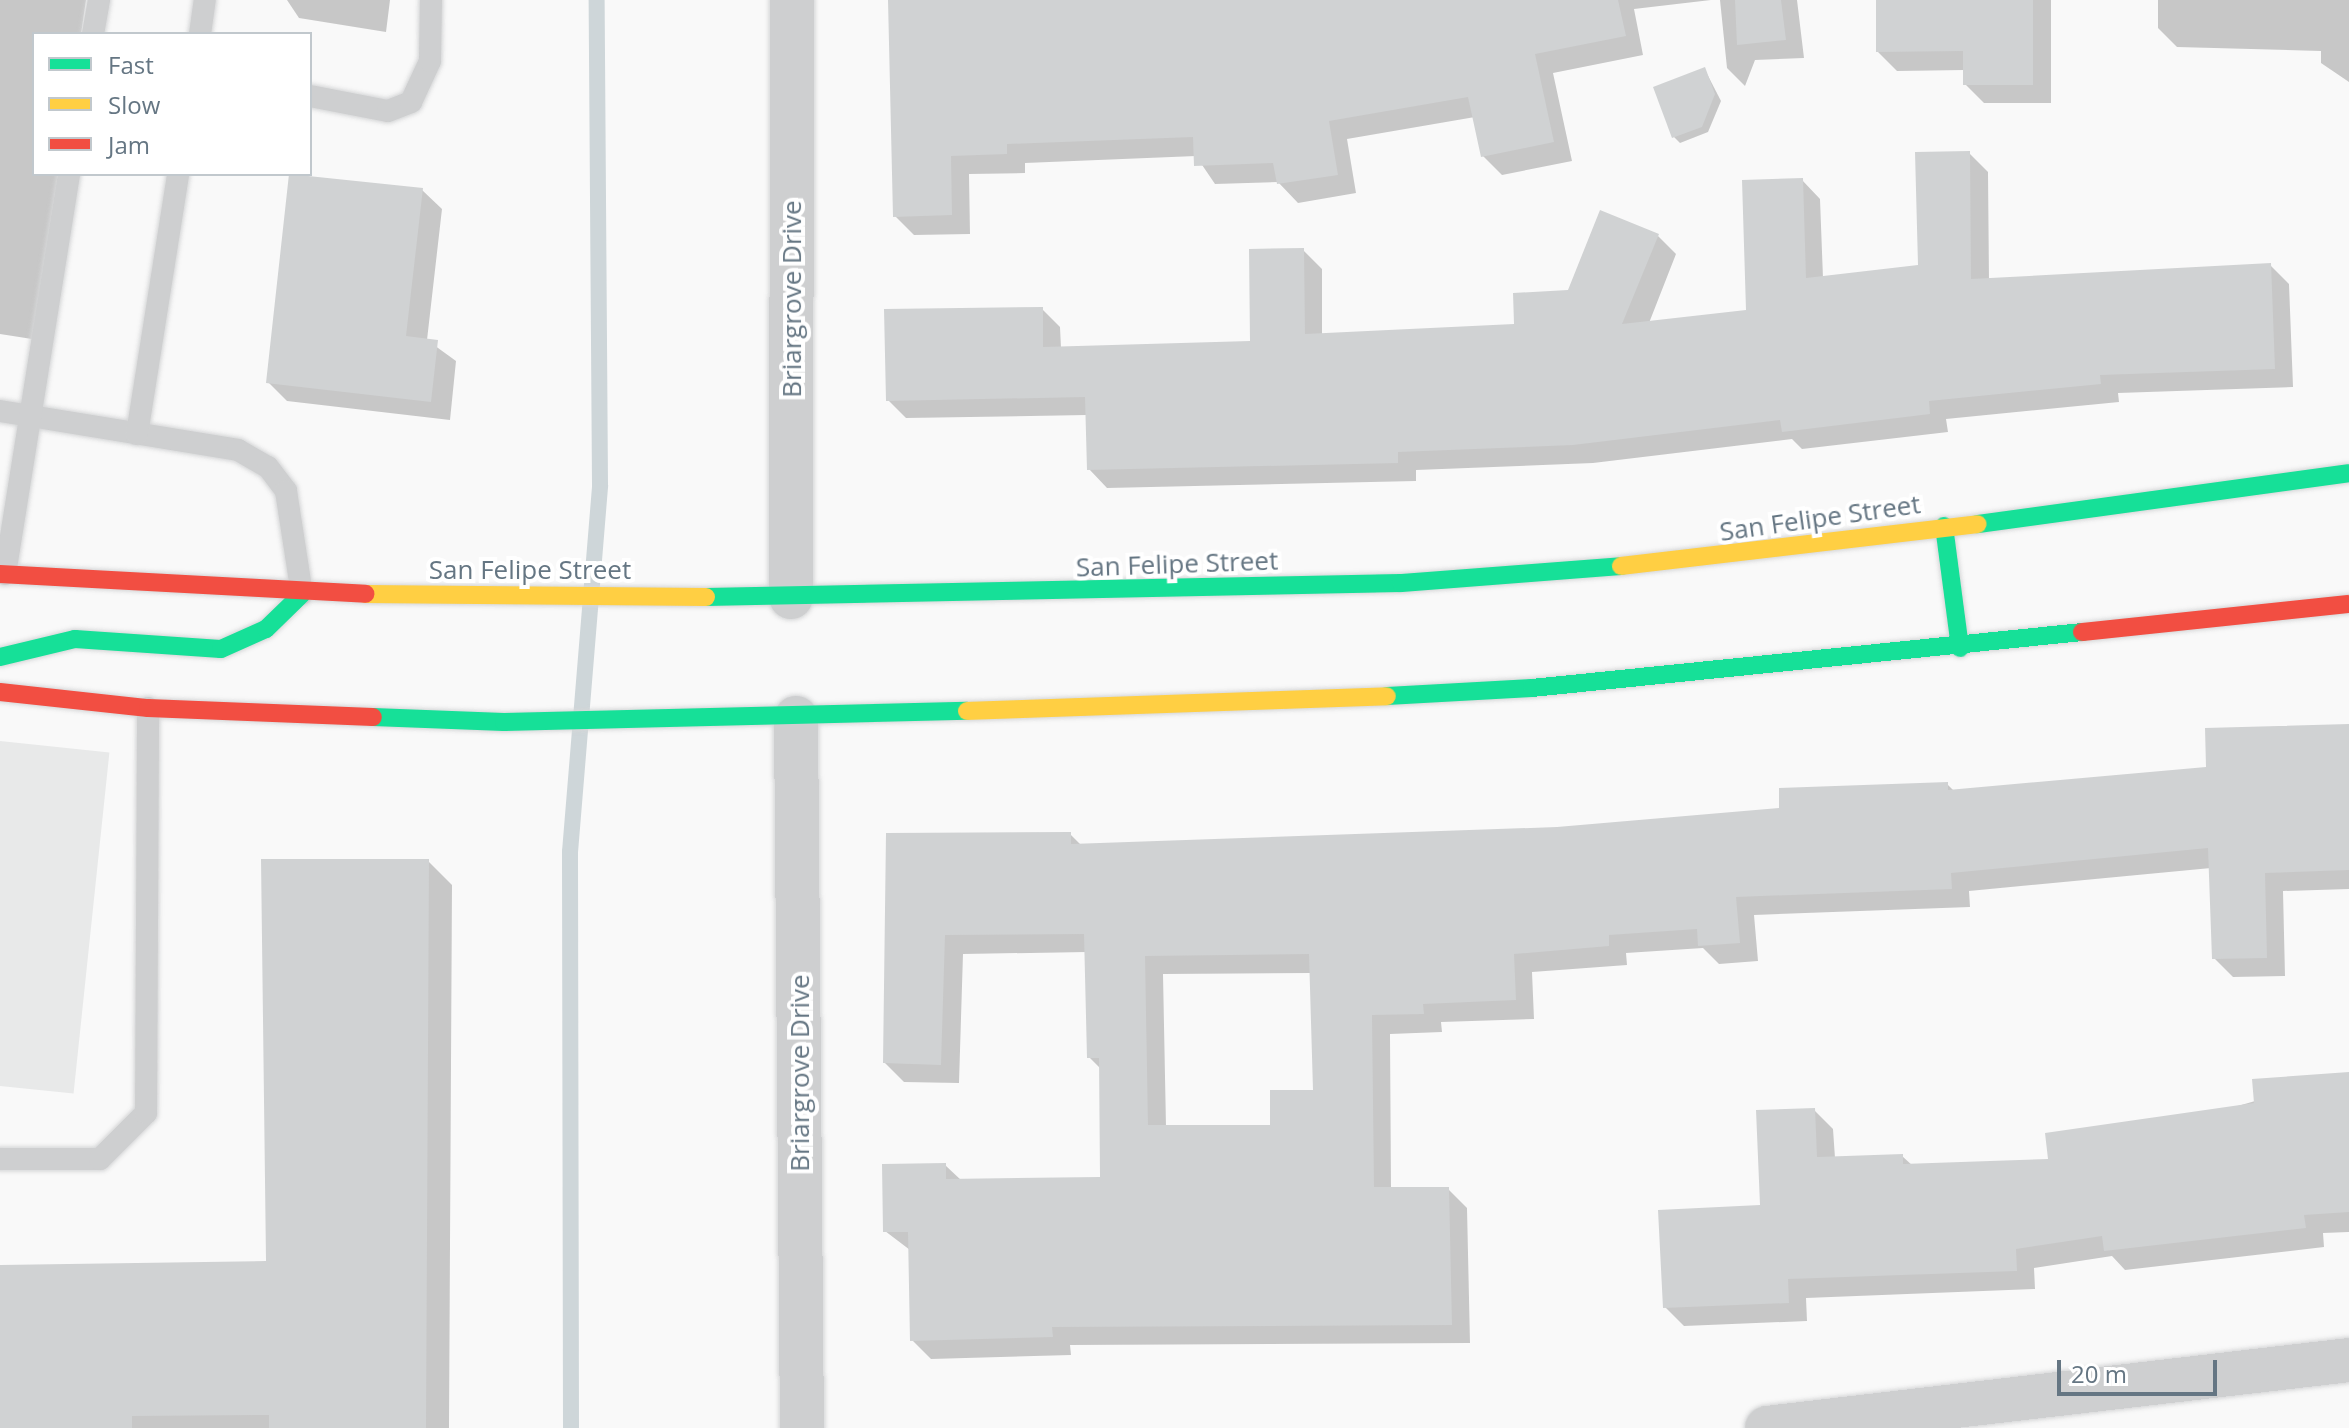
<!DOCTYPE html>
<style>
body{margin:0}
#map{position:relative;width:2349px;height:1428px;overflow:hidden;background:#f9f9f9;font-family:"Open Sans",sans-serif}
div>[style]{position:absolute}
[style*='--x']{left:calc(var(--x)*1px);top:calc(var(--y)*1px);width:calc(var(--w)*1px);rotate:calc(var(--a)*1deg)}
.built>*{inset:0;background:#e8e9e9;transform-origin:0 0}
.shadow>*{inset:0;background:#0003}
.stream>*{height:16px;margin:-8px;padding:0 8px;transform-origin:8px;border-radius:8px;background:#ced6d9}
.building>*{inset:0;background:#d0d2d3}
.roads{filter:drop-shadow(0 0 2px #d5d6d7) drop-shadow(0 0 2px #d5d6d7)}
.lane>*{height:22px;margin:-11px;padding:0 11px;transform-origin:11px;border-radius:11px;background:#cecfd0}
.street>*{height:44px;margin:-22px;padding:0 22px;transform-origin:22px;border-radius:22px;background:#cecfd0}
.fast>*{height:18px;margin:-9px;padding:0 9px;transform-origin:9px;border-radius:9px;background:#16e098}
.slow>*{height:18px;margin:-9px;padding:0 9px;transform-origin:9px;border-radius:9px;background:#ffcf43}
.jam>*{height:18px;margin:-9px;padding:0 9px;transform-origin:9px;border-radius:9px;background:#f24e42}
span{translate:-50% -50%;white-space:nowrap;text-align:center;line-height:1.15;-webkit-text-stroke:8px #fff;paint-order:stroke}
.street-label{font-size:26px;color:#657683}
.legend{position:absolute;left:32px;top:32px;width:280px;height:144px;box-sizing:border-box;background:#fff;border:2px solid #c1c8cd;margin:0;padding:10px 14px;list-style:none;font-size:24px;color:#657683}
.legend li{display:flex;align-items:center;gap:16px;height:40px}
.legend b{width:40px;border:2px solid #c1c8cd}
.scale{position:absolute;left:2057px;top:1360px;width:160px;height:36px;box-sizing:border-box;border:4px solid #657683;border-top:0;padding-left:10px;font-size:24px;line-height:28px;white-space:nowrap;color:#657683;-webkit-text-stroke:6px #fff;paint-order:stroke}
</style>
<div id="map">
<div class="built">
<div style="left:0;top:741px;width:110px;height:343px;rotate:6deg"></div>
</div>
<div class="shadow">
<div style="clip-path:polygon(0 0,86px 0,81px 34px,34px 34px,34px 174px,58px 174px,32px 339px,0 334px)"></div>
<div style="clip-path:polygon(287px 0,390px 0,386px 32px,299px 18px)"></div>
<div style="clip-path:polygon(890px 0,1711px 0,1634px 9px,1643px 55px,1553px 73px,1572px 161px,1502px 175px,1483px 156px,1475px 117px,1347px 139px,1356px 193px,1298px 203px,1278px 182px,1215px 184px,1196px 156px,1025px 163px,1025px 173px,969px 174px,970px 234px,914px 235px,895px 216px)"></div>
<div style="clip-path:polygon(1720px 0,1797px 0,1804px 58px,1755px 60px,1745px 86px,1727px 68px)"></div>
<div style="clip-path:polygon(1878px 0,2051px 0,2051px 103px,1984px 103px,1965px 84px,1965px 70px,1897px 71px,1878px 52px)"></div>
<div style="clip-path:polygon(2158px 0,2349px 0,2349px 82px,2321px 63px,2321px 51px,2177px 47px,2158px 28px)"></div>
<div style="clip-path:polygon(1705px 70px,1721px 101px,1708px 132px,1680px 143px,1674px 137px)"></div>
<div style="clip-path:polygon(1969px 153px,1988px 172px,1989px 280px,2270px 265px,2289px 284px,2293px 387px,2118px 393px,2119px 402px,1946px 419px,1948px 432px,1802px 449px,1792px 439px,1593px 463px,1416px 470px,1416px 481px,1107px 488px,1089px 469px,1087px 415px,906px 418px,888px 400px,1042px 309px,1060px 327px,1061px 348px,1252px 343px,1303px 250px,1322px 269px,1322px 335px,1516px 326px,1658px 236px,1676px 254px,1649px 323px,1748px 311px,1802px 180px,1820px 199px,1823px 278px,1920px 267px)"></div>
<div style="clip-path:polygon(422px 190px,442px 209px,427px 340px,456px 361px,450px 420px,287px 401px,268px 382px)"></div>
<div style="clip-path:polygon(evenodd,2349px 726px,2349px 889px,2283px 891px,2285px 976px,2233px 977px,2214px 958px,2211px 868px,1969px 891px,1970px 907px,1754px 915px,1758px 961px,1719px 964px,1703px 948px,1626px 953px,1627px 965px,1532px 972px,1534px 1019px,1441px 1022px,1442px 1032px,1390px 1034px,1391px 1189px,1448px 1189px,1467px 1208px,1470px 1343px,1070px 1345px,1071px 1355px,931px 1359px,912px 1340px,910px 1250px,885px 1231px,945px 1165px,962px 1181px,1102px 1179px,1101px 1069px,1089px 1057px,1087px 952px,963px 954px,959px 1083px,904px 1082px,885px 1063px,888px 835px,1070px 834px,1082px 846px,1557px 829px,1781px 810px,1947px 784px,1955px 792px,2208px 769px,2349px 726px,1312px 973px,1315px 1092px,1272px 1127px,1166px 1127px,1163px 974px,1312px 973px)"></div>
<div style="clip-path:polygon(428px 861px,452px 885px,449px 1428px,0 1428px,0 1267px,268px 1263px)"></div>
<div style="clip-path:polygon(2349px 1074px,2349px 1232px,2323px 1233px,2324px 1247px,2125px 1270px,2112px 1256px,2034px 1268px,2035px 1289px,1806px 1298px,1807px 1321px,1684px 1326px,1665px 1307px,1762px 1207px,1814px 1110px,1833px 1129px,1835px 1158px,1902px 1156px,1913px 1166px,2051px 1160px)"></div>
</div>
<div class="stream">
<div style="--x:571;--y:1428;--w:576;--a:-90.1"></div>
<div style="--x:570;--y:852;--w:368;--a:-85.3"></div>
<div style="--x:600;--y:485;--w:485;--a:-90.4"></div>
</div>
<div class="building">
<div style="clip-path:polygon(888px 0,1618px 0,1626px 36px,1535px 54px,1554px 142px,1481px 157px,1468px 97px,1329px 121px,1338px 175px,1277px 184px,1273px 163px,1194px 166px,1193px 137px,1007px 144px,1007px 154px,951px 156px,952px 215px,893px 217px)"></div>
<div style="clip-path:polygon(1735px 0,1781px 0,1786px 40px,1737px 45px)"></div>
<div style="clip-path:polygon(1876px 0,2033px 0,2033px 85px,1963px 85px,1963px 51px,1876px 52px)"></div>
<div style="clip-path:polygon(1705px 67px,1715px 94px,1702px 127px,1672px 138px,1653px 87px)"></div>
<div style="clip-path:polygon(1970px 151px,1971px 279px,2271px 263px,2275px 369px,2100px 375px,2101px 384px,1929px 401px,1930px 414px,1782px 432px,1780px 420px,1573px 445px,1398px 452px,1398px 463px,1087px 470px,1085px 397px,886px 401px,884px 309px,1043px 307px,1043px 347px,1250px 341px,1249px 249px,1304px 248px,1305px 334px,1514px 324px,1513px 293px,1568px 290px,1600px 210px,1659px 234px,1622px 324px,1746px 310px,1742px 180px,1803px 178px,1806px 278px,1918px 265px,1915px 152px)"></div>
<div style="clip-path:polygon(289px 174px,423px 188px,406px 336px,438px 340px,431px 402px,266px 383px)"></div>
<div style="clip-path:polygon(evenodd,2349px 724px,2349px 870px,2265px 873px,2267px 958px,2212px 959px,2208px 848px,1951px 873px,1952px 889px,1736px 897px,1740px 943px,1698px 946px,1697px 929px,1609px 935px,1609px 946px,1514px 954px,1516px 1000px,1423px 1004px,1424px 1014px,1372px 1015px,1374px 1187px,1449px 1187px,1452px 1325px,1052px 1327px,1053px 1337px,910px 1341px,908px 1232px,883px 1232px,882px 1164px,946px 1163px,946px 1179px,1100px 1177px,1099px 1058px,1087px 1058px,1084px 934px,945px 935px,941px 1065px,883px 1063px,886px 833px,1071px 832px,1071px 844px,1557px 827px,1779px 808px,1779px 788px,1948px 782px,1948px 790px,2206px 767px,2205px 728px,2349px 724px,1309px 954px,1313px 1090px,1270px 1090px,1270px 1125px,1148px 1125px,1145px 956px,1309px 954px)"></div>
<div style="clip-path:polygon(261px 859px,429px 859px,426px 1428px,269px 1428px,269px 1415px,132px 1416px,132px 1428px,0 1428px,0 1265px,266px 1261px)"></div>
<div style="clip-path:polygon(2349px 1072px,2349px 1212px,2304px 1215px,2306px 1228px,2104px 1251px,2102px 1236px,2016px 1249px,2017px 1271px,1788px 1279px,1789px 1303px,1663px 1308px,1658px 1210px,1760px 1205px,1756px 1110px,1815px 1108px,1817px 1157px,1903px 1154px,1903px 1164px,2048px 1159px,2045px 1133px,2254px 1103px,2252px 1079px)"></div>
</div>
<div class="roads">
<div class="lane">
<div style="--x:93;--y:34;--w:35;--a:-80"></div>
<div style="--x:200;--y:34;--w:34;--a:-82"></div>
<div style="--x:310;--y:96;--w:79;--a:10.9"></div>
<div style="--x:388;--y:111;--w:25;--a:-21"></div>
<div style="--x:411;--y:102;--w:45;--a:-65.1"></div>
<div style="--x:430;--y:61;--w:61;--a:-89.1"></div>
<div style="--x:0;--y:411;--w:241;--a:9.3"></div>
<div style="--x:238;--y:450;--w:34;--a:30"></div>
<div style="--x:268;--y:467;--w:30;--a:53"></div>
<div style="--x:286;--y:491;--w:104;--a:81.2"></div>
<div style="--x:137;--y:434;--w:263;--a:-81"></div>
<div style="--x:5;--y:574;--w:405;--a:-80.9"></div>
<div style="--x:0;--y:1159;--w:100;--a:0"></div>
<div style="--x:100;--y:1159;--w:65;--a:-45"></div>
<div style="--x:146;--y:1113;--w:405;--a:-89.7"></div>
</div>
<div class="street">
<div style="--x:791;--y:597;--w:597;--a:-89.9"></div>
<div style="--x:796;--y:718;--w:710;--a:89.52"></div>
<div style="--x:1767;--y:1428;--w:586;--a:-6.66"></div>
</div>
<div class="fast">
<div style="--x:1978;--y:524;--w:374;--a:-7.8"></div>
<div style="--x:1944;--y:526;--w:123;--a:82.5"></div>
<div style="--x:706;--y:597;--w:695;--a:-1.15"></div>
<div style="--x:1401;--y:583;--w:221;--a:-4.4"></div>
<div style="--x:0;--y:657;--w:77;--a:-13.5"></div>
<div style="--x:75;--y:639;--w:146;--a:3.9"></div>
<div style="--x:221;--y:649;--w:49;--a:-24"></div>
<div style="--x:266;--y:629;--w:50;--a:-44.2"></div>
<div style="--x:1387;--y:696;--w:145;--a:-3.2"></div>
<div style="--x:1532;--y:688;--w:553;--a:-5.81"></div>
<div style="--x:373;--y:717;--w:131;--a:2.2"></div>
<div style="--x:504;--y:722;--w:463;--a:-1.4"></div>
</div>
<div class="slow">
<div style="--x:1621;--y:566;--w:359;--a:-6.7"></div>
<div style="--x:365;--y:594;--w:341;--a:0.5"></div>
<div style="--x:967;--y:711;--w:420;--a:-2"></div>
</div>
<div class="jam">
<div style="--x:0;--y:574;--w:366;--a:3.1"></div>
<div style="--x:2082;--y:632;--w:268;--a:-6"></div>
<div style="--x:0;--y:692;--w:149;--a:6.2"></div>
<div style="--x:148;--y:708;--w:225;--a:2.3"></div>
</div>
</div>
<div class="street-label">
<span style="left:792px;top:299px;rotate:-90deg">Briargrove Drive</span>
<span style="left:1820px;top:518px;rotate:-8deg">San Felipe Street</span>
<span style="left:1177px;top:564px;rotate:-2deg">San Felipe Street</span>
<span style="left:530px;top:570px">San Felipe Street</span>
<span style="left:800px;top:1073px;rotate:-90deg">Briargrove Drive</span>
</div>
<ul class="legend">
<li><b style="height:10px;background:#16e098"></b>Fast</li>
<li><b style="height:10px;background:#ffcf43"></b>Slow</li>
<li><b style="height:10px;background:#f24e42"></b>Jam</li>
</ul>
<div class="scale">20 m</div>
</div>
